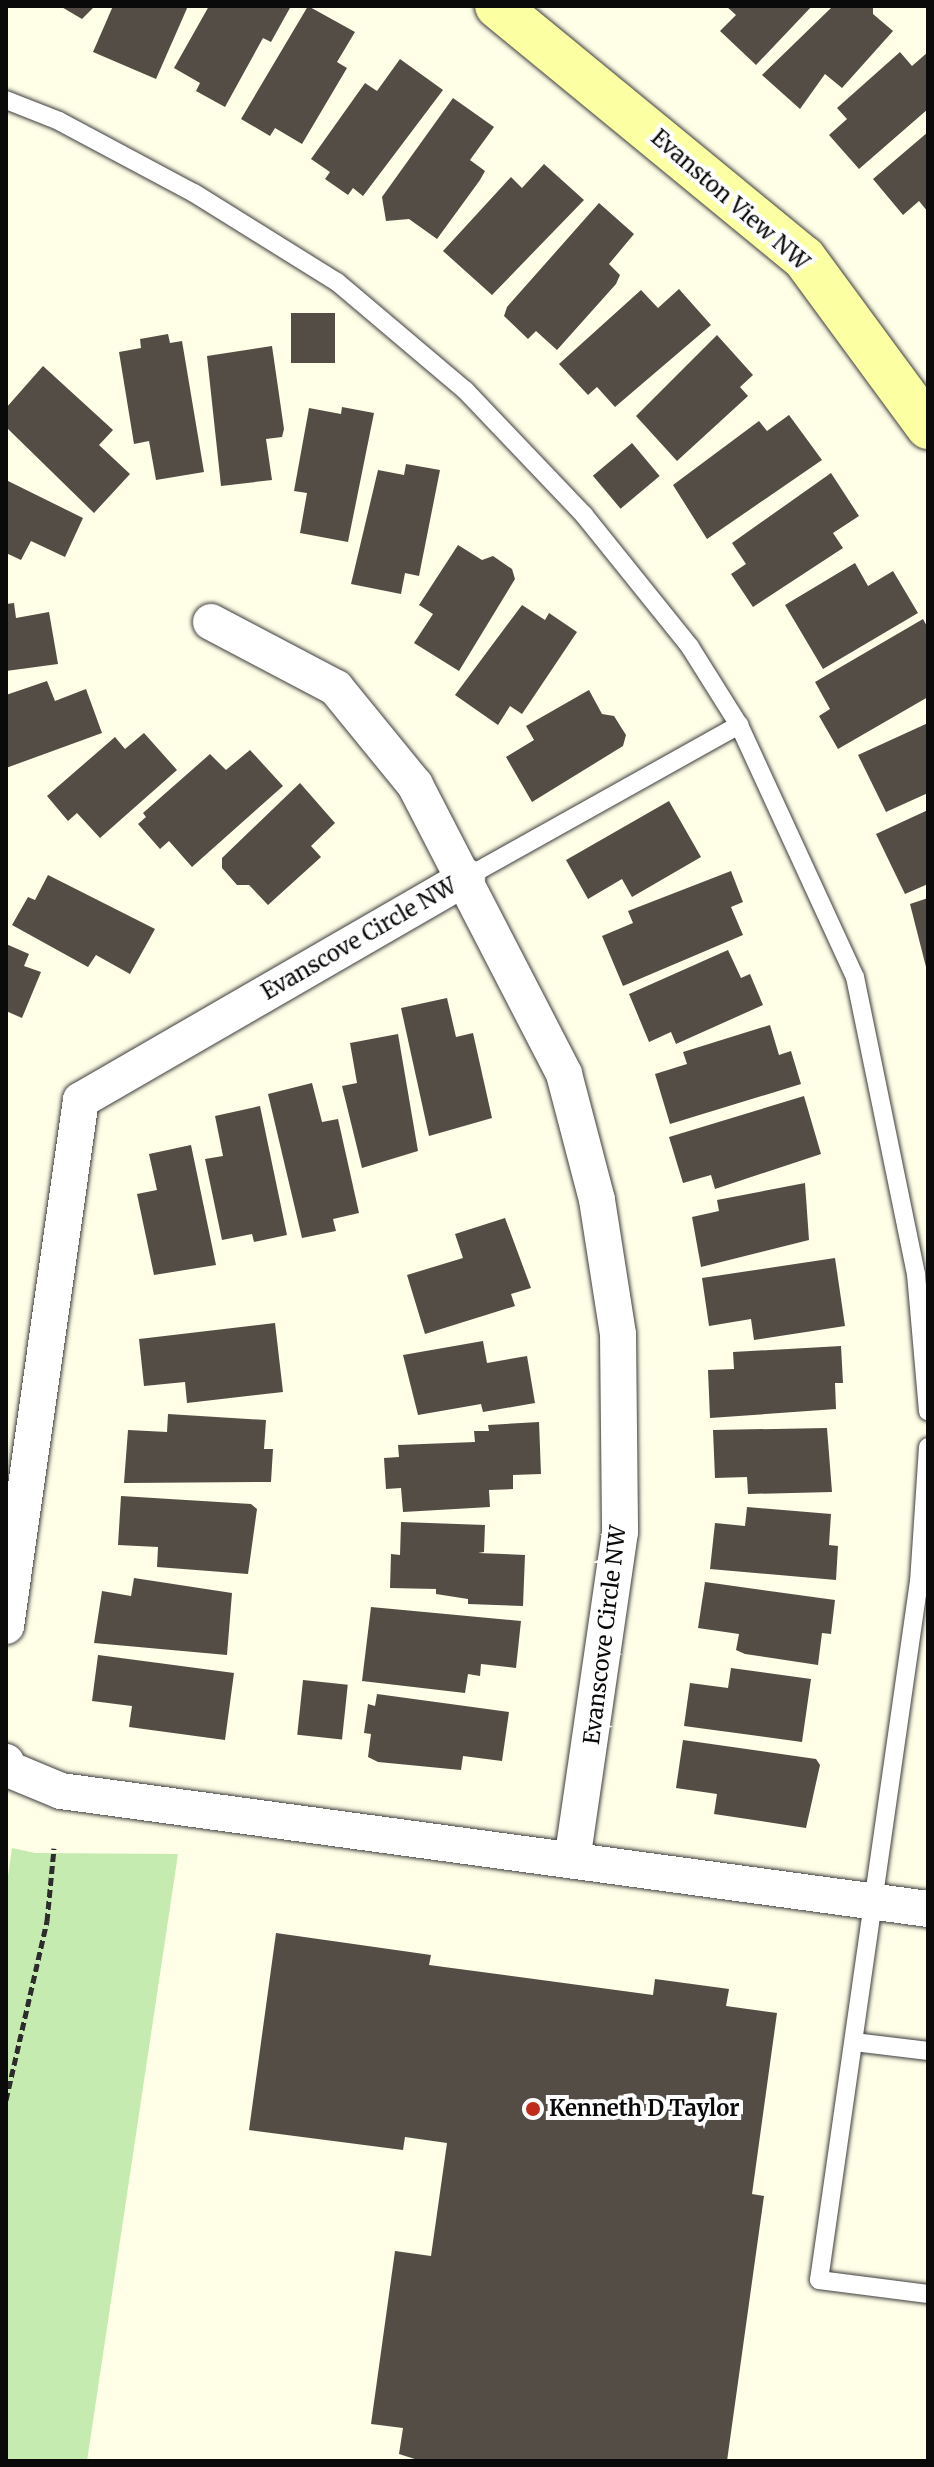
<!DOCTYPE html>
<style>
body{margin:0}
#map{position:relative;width:934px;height:2467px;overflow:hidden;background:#fffee7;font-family:Merriweather,serif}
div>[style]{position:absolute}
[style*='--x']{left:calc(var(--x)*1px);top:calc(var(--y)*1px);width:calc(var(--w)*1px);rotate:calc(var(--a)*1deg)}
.green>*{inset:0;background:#c6ebb0}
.building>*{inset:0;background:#534d46;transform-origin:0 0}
.path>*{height:5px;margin-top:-2.5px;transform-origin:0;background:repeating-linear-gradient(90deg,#2c2c2c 0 8px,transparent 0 12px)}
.roads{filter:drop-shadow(0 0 2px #3d3d3d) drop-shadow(0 0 2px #3d3d3d)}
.lane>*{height:18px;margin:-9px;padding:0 9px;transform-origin:9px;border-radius:9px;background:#fff}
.street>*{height:36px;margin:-18px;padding:0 18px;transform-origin:18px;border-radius:18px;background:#fff}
.secondary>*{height:44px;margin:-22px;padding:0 22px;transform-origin:22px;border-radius:22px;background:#fcffa2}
.dots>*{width:22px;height:22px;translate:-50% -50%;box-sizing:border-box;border:4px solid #fff;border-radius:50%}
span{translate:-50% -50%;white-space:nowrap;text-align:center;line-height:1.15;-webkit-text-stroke:8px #fff;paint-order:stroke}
.street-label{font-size:22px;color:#0a0a0a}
.poi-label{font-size:22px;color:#0a0a0a;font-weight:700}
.left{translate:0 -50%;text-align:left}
.frame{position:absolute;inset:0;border:8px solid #0a0a0a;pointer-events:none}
</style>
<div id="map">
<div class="green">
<div style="clip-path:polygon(12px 1848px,35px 1853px,178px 1854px,87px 2461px,6px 2461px,6px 1890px)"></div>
</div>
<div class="building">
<div style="clip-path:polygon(60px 6px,95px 6px,82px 19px)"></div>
<div style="clip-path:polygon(113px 6px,188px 6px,156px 79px,93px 52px)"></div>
<div style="clip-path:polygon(209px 6px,291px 6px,271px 42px,263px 38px,225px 107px,196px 91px,200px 83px,174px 68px)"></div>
<div style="clip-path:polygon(308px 6px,355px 32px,337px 62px,347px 68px,302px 144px,275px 128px,270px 136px,241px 119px)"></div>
<div style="clip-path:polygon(726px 6px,812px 6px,756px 65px,720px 31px,736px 15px)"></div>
<div style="clip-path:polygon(833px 6px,873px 6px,873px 14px,893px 31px,842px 88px,825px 74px,800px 109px,762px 75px)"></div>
<div style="clip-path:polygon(900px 52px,912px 66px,928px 52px,928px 109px,859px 169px,829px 135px,847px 119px,837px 108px)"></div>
<div style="clip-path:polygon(400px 59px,443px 90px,363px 196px,353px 188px,348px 195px,325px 179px,330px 172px,311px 159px,365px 83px,377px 91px)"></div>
<div style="clip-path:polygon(453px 98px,494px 127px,470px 160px,485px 171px,480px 180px,437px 239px,409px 219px,386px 221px,382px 197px)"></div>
<div style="clip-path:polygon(928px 132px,928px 212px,919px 201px,903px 215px,873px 179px)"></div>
<div style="clip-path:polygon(544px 164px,584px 200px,492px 295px,443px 251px,511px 177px,522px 188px)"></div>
<div style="clip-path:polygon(599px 203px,634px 234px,609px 264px,620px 275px,616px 284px,557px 350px,536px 331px,528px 339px,504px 316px,507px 307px)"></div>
<div style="clip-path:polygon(679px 289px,711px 325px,615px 407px,597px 387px,588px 395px,559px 364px,641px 290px,658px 308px)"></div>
<div style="left:291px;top:313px;width:44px;height:50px"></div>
<div style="clip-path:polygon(168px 334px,170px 343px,182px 341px,204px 472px,156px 480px,149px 441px,134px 444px,119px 352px,141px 348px,140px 339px)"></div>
<div style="clip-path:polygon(717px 335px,753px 375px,740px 387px,748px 396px,677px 461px,636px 416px)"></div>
<div style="clip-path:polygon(272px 346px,284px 429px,282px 437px,266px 439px,272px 480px,221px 486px,207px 356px)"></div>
<div style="clip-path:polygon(43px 366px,113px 430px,99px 445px,130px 474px,94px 513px,6px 427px,6px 408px)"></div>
<div style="clip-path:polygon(342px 407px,374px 413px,348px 542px,300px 533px,307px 493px,294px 491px,309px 408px,341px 414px)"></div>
<div style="clip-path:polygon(789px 415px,822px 460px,707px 539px,673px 485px,759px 421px,767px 431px)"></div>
<div style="left:632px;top:443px;width:43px;height:51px;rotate:50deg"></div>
<div style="clip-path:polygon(406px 464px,440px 470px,419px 576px,405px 573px,401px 594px,351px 584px,378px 470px,404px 475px)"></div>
<div style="clip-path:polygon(831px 473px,859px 516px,833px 533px,843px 548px,753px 607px,731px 574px,746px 564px,732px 543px)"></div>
<div style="clip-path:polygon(6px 480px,83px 518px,65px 557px,31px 541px,21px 560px,6px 553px)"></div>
<div style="clip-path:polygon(458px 545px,482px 560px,493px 556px,512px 569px,515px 579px,459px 671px,414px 643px,433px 614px,419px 605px)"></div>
<div style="clip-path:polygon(855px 563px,868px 586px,893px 571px,918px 613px,823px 669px,785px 605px)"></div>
<div style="clip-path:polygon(14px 603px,16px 618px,49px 612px,58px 664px,6px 671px,6px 604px)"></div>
<div style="clip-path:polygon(522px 605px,545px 620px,549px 613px,577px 632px,522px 714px,510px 706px,498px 725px,455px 695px)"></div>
<div style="clip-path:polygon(923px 619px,928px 628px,928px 697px,838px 749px,819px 716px,830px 709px,815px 682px)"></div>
<div style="clip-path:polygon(47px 681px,55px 701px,86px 689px,102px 733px,6px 768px,6px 695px)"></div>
<div style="clip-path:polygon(589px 690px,602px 714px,614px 716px,626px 735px,623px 746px,532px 802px,506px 757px,534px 740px,526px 726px)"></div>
<div style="clip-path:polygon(928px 723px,928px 793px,886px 812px,858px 755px)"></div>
<div style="clip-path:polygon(144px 733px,177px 770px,100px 838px,77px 813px,68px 821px,47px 796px,115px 737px,125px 749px)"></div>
<div style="clip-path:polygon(250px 750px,283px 786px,192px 867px,169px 841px,160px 849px,138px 824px,146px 817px,143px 813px,210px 754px,226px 770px)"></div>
<div style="clip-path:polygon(300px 783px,335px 823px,311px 846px,321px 857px,268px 905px,249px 885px,237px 885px,222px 868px,222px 858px)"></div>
<div style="clip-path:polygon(669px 801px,701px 857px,632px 897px,622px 879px,588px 899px,566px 860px)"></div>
<div style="clip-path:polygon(928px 810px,928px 884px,905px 894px,876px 834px)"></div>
<div style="clip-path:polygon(731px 871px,743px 902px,731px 907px,743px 935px,623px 986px,602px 936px,633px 923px,628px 911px)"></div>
<div style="clip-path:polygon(48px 875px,155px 929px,130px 974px,96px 955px,88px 967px,12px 925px,28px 897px,35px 900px)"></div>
<div style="clip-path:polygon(928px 898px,928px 971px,927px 971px,910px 904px)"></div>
<div style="clip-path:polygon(6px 944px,29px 954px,24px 966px,41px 972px,22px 1018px,6px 1011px)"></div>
<div style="clip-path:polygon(728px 950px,741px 978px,750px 974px,763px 1005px,676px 1044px,671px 1032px,649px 1042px,629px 994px)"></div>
<div style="clip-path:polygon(447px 998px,456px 1037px,473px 1033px,492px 1118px,429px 1136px,401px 1008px)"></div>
<div style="clip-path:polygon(770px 1025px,779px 1055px,791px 1051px,801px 1084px,670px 1124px,655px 1074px,687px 1064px,683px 1052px)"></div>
<div style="clip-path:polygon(398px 1034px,418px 1151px,362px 1168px,342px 1086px,357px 1083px,350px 1043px)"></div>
<div style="clip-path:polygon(312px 1083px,322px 1122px,338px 1119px,359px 1213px,333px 1219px,336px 1231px,302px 1238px,268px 1094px)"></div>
<div style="clip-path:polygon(804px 1096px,821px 1154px,715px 1189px,711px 1175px,683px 1183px,669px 1137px)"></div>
<div style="clip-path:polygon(260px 1106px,287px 1235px,254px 1242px,252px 1234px,222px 1240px,205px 1159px,223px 1156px,215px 1116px)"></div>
<div style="clip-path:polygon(191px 1145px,216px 1265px,154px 1275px,137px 1194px,157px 1190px,149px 1154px)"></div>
<div style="clip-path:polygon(805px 1183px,809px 1240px,701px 1267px,692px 1217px,719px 1211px,717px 1200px)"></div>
<div style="clip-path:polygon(505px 1218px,531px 1288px,511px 1294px,515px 1306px,425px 1334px,407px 1275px,463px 1258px,455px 1234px)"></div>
<div style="clip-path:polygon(835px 1258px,845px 1326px,754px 1340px,751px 1319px,709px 1326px,702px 1278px)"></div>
<div style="clip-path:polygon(275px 1323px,283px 1392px,187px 1403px,185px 1382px,144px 1386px,139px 1339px)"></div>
<div style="clip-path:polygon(483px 1341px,487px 1363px,527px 1356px,535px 1403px,483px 1412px,481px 1404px,418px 1415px,403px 1355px)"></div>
<div style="clip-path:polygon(841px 1346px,843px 1383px,835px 1383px,836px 1409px,710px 1418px,708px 1370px,734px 1369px,733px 1352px)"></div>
<div style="clip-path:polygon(168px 1414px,266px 1420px,264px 1449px,273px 1449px,271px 1482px,124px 1483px,128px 1430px,167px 1432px)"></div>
<div style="clip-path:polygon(539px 1422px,541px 1474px,513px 1475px,513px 1489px,489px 1490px,490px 1507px,403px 1512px,401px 1488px,386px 1489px,384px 1458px,399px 1457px,398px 1445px,475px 1442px,474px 1431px,489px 1431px,488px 1425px)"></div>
<div style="clip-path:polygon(827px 1428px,832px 1492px,748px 1494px,747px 1477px,715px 1478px,713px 1430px)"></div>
<div style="clip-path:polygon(121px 1496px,251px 1504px,257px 1509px,248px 1574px,157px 1567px,158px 1547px,118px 1545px)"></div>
<div style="clip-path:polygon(747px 1507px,831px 1514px,829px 1545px,838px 1546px,836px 1580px,710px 1569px,715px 1523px,745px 1526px)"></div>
<div style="clip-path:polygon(401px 1522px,485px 1525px,484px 1552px,478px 1553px,525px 1555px,523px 1606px,468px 1604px,468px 1599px,436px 1594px,436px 1589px,390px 1588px,391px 1554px,400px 1555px)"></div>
<div style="clip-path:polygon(134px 1578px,232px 1593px,227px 1655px,94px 1643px,102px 1591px,131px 1596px)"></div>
<div style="clip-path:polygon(705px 1582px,835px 1600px,831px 1634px,822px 1633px,818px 1665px,745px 1654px,736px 1650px,739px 1634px,698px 1628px)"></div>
<div style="clip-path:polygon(371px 1607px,521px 1621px,516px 1668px,481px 1664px,480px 1676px,468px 1674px,465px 1693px,362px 1681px)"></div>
<div style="clip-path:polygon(98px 1655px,234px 1673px,225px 1740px,129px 1727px,132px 1706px,92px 1701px)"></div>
<div style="clip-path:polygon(731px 1668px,811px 1679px,802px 1742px,684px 1726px,690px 1683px,728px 1688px)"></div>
<div style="left:303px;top:1680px;width:45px;height:55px;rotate:6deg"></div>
<div style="clip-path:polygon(377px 1694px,509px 1712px,502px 1761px,463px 1756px,461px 1770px,378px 1762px,368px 1757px,371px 1734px,364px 1733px,368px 1704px,375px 1706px)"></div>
<div style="clip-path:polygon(683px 1740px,816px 1759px,820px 1765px,806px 1828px,714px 1814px,717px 1794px,676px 1788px)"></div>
<div style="clip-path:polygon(276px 1933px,431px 1955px,429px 1965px,653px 1995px,655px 1979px,729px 1989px,726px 2006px,777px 2013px,752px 2194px,764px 2196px,727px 2461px,421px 2461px,399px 2454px,403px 2428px,371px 2424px,395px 2251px,431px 2256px,447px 2143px,405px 2137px,403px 2150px,249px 2130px)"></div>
</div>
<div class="path">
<div style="--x:6;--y:2100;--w:184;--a:-77.1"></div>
<div style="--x:47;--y:1921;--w:73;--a:-84.5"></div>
</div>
<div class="roads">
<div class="lane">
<div style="--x:6;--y:100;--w:57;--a:21.6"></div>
<div style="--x:59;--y:121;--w:153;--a:28.1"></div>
<div style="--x:194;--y:193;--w:168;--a:31.9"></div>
<div style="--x:337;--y:282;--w:167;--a:40.2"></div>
<div style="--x:465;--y:390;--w:173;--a:46.4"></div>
<div style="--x:584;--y:515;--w:169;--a:51.2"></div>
<div style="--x:690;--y:647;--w:92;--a:57.9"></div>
<div style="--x:739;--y:725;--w:277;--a:65.3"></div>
<div style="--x:855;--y:977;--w:303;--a:78.4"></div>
<div style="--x:916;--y:1274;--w:138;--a:85"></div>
<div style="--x:467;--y:877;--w:312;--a:-29.2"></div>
<div style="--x:928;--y:1447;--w:134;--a:93.8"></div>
<div style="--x:919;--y:1581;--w:706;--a:98.14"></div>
<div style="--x:819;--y:2280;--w:110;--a:7.3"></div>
<div style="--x:854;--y:2042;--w:75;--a:6.9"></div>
</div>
<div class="street">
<div style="--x:211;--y:622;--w:141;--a:27.8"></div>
<div style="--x:336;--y:688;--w:125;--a:50.8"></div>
<div style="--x:415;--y:785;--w:325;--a:62.7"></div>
<div style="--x:564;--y:1074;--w:130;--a:75.3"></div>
<div style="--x:597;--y:1200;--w:136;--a:81.1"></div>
<div style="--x:618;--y:1334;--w:198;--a:89.4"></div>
<div style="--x:620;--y:1532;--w:331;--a:98.3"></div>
<div style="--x:6;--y:1626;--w:531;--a:-81.89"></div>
<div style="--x:81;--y:1100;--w:446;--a:-30"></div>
<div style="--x:6;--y:1762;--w:7;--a:74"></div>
<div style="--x:8;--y:1769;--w:57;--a:22.5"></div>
<div style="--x:61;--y:1791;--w:875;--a:7.75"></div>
</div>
<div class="secondary">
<div style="--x:497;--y:6;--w:397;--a:39.4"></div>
<div style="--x:804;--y:258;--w:210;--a:53.7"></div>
</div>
</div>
<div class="dots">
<div style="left:533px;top:2109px;background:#c02b1c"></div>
</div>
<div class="street-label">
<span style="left:730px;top:200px;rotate:41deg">Evanston View NW</span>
<span style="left:359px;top:939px;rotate:-30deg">Evanscove Circle NW</span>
<span style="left:605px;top:1635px;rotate:-83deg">Evanscove Circle NW</span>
</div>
<div class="poi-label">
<span class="left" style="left:549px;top:2109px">Kenneth D Taylor</span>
</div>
<div class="frame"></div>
</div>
